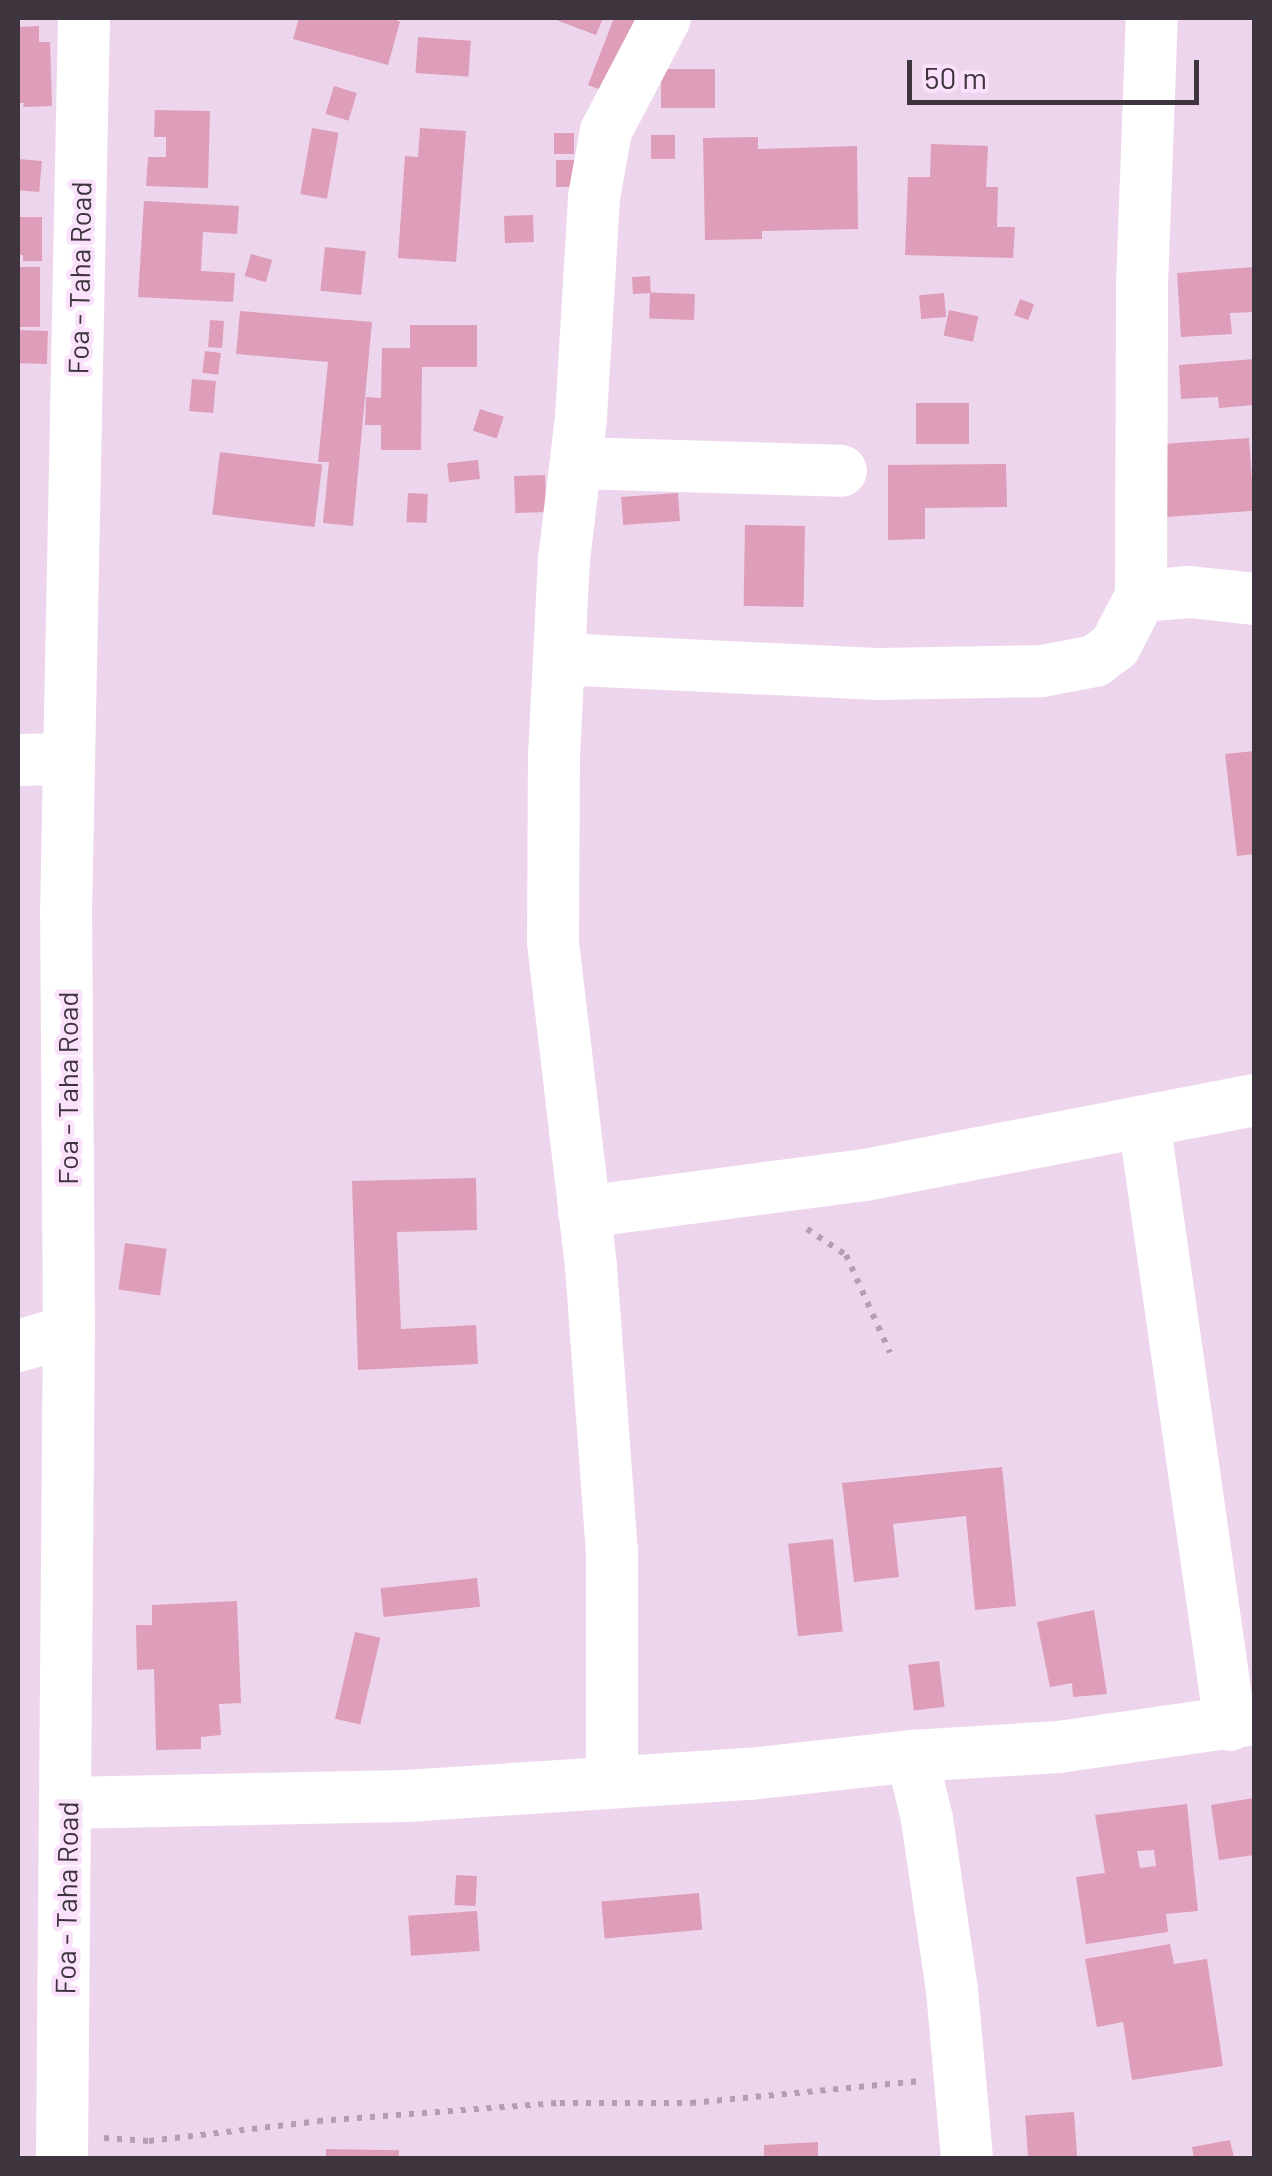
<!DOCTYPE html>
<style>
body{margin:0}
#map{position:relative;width:1272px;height:2176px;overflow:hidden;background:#edd5ee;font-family:Barlow,sans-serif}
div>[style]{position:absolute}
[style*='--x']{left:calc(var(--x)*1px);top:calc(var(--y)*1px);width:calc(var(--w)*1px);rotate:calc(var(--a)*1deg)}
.building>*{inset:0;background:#de9db9;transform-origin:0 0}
.path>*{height:6px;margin-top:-3px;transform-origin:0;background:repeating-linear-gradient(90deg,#b29fb3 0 5px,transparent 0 13px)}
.minor>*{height:52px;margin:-26px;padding:0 26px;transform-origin:26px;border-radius:26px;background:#fff}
span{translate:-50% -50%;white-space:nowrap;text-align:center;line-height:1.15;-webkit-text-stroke:9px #fae2fc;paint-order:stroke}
.street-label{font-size:28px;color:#3e343e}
.frame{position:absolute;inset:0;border:20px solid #3e343e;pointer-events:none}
.scale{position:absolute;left:907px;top:60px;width:292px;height:45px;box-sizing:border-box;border:5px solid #3e343e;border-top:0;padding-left:12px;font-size:30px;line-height:35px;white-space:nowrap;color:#3e343e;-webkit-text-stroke:8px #fae2fc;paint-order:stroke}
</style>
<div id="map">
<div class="building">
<div style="clip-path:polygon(299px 18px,393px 18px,400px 22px,388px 65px,293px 39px)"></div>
<div style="clip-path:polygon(551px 18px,603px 18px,596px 35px)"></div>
<div style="clip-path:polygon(614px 18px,648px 18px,618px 96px,588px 85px)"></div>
<div style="clip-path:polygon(39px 26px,39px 42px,50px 42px,52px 106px,23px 107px,24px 103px,18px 103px,18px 27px)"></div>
<div style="left:418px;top:37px;width:53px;height:36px;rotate:4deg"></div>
<div style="left:661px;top:69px;width:54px;height:39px"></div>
<div style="left:334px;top:86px;width:24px;height:29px;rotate:17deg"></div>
<div style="clip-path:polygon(155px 110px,210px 111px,208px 188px,146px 186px,148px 157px,166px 157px,166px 137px,154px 137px)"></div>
<div style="left:312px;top:128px;width:27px;height:67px;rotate:10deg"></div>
<div style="clip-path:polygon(420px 128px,466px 131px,456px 262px,398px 258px,405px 156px,418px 157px)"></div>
<div style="left:554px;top:133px;width:20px;height:21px"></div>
<div style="left:651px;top:135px;width:24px;height:24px"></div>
<div style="clip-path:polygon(758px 137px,758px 149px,857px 146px,858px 229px,762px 231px,762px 239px,705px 240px,703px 138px)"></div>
<div style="clip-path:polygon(931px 144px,988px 146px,986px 187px,998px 187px,997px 227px,1015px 227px,1013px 258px,905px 255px,908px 177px,930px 177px)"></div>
<div style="left:19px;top:159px;width:23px;height:31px;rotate:5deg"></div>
<div style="left:556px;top:160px;width:18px;height:27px"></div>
<div style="clip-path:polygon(144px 201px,239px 206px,237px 234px,203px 232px,201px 271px,235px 273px,233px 302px,138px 297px)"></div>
<div style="left:533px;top:215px;width:27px;height:29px;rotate:88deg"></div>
<div style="clip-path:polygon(18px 217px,42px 217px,42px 261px,23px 261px,23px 255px,18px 255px)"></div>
<div style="left:325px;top:247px;width:41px;height:44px;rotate:6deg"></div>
<div style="left:251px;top:254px;width:22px;height:23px;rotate:16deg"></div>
<div style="left:18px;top:267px;width:22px;height:60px"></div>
<div style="clip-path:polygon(1254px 267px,1254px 312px,1230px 313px,1232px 334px,1181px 337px,1177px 273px)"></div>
<div style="left:650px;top:276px;width:17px;height:18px;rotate:87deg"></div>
<div style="left:944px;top:293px;width:24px;height:25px;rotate:85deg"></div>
<div style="left:695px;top:294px;width:26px;height:45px;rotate:92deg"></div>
<div style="left:1020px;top:299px;width:15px;height:17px;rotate:20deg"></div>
<div style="left:949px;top:310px;width:30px;height:26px;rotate:12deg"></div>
<div style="clip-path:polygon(240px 311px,372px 322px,353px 526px,323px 523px,329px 462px,318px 462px,328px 362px,236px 354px)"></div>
<div style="left:210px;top:320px;width:14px;height:27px;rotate:4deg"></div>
<div style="clip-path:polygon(410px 325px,477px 325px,477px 367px,422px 367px,421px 450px,381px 450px,381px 425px,365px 425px,366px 397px,381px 398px,382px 348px,410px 348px)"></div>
<div style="left:18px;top:330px;width:30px;height:33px;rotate:2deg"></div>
<div style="left:205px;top:351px;width:16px;height:22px;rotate:7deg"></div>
<div style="clip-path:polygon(1254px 359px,1254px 405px,1219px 408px,1218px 397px,1181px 399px,1179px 365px)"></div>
<div style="left:192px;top:379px;width:24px;height:32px;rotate:5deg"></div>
<div style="left:969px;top:403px;width:41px;height:53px;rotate:90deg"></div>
<div style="left:480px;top:409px;width:25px;height:23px;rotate:18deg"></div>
<div style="left:1249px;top:438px;width:73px;height:87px;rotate:86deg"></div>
<div style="left:220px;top:452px;width:103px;height:63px;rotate:7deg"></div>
<div style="left:478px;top:460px;width:19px;height:31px;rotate:84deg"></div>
<div style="clip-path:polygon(1006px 464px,1007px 507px,925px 508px,925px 539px,888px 540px,888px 465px)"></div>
<div style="left:545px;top:475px;width:37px;height:31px;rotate:88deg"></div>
<div style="left:408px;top:493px;width:20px;height:29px;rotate:3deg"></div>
<div style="left:678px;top:493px;width:28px;height:57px;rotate:86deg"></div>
<div style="left:745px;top:525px;width:60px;height:81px;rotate:1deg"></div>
<div style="clip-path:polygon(1254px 751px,1254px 854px,1237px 856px,1225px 754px)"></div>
<div style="clip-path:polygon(476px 1178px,477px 1230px,397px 1232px,401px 1329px,476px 1325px,478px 1364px,358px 1370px,352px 1181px)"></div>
<div style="left:125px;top:1243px;width:42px;height:47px;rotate:8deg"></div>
<div style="clip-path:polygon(1002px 1467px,1016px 1606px,975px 1610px,966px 1516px,893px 1524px,899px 1577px,854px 1582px,842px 1483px)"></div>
<div style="left:833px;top:1539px;width:93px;height:45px;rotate:84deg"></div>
<div style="left:477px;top:1578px;width:29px;height:97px;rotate:84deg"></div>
<div style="clip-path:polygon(237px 1601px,241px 1703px,219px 1704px,221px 1735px,201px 1737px,201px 1749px,156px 1750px,154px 1669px,137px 1670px,136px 1625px,152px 1625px,152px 1605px)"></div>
<div style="clip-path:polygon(1094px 1610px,1107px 1694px,1073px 1697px,1072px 1683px,1050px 1687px,1037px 1622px)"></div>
<div style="left:355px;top:1632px;width:26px;height:89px;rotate:13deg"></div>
<div style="left:939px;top:1661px;width:46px;height:31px;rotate:83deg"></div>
<div style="clip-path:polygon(1254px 1798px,1254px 1855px,1219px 1860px,1211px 1805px)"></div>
<div style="clip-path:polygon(evenodd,1187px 1804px,1198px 1911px,1166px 1914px,1168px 1932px,1086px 1944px,1076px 1877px,1105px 1873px,1095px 1815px,1187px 1804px,1154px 1850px,1156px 1866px,1140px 1868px,1137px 1851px,1154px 1850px)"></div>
<div style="left:456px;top:1875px;width:21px;height:30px;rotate:3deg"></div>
<div style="left:699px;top:1893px;width:37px;height:98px;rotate:85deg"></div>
<div style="left:477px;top:1911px;width:40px;height:69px;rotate:86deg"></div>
<div style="clip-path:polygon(1170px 1944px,1174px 1964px,1207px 1959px,1223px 2066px,1132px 2080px,1123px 2022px,1097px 2027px,1085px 1959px)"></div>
<div style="left:1074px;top:2112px;width:46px;height:49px;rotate:86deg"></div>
<div style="clip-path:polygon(1230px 2140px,1234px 2158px,1194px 2158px,1192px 2147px)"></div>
<div style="clip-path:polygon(818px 2142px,818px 2158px,764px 2158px,764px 2145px)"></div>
<div style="left:326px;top:2149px;width:73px;height:9px;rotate:1deg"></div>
</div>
<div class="path">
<div style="--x:807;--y:1229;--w:47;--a:33.7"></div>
<div style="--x:846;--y:1255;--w:107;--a:65.8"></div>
<div style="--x:104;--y:2138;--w:45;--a:3.8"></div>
<div style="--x:149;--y:2141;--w:170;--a:-6.7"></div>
<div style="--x:318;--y:2121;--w:243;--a:-4.3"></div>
<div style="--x:560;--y:2103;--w:131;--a:0"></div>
<div style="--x:691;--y:2103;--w:228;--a:-5.5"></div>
</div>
<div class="minor">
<div style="--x:576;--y:463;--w:265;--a:1.7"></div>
<div style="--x:1141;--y:596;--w:49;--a:-4.7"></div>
<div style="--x:1190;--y:592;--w:64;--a:6.2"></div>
<div style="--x:559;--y:659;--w:319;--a:2.7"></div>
<div style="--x:878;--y:674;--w:164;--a:-1"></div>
<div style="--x:1042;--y:671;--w:54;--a:-10.7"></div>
<div style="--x:1095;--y:661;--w:25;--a:-37"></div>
<div style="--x:1115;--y:646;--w:56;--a:-62.5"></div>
<div style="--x:1141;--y:596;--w:310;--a:-89.8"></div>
<div style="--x:1142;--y:286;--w:268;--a:-87.9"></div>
<div style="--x:18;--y:760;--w:51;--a:-1.1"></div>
<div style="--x:1144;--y:1121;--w:610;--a:81.9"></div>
<div style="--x:584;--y:1212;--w:283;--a:-7.5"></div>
<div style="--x:865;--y:1175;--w:396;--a:-10.9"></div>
<div style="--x:18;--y:1346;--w:53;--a:-16.4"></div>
<div style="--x:912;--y:1756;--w:147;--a:-3.5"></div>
<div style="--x:1059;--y:1747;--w:197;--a:-8.2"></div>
<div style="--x:612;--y:1781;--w:228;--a:-90"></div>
<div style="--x:612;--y:1553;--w:288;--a:-94.2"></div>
<div style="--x:591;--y:1266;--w:327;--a:-96.7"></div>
<div style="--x:553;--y:941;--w:185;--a:-89.7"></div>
<div style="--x:554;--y:756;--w:196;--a:-87.1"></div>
<div style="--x:564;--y:560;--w:144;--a:-83.2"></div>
<div style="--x:581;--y:417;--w:220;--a:-86.6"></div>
<div style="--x:594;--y:197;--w:67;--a:-79.7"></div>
<div style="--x:606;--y:131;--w:127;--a:-62.4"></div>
<div style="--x:67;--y:1803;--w:339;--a:-1.2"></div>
<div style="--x:406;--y:1796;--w:345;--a:-3.7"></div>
<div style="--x:750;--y:1774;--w:163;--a:-6.3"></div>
<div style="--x:912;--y:1756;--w:65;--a:76.6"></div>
<div style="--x:927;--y:1819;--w:173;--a:81.7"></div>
<div style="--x:952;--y:1990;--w:169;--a:84.9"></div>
<div style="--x:62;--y:2158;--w:827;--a:-89.52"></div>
<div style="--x:69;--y:1331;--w:417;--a:-90.4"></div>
<div style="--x:66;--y:914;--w:896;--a:-88.85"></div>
</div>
<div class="street-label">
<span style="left:79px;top:278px;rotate:-89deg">Foa - Taha Road</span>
<span style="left:67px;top:1088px;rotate:-90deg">Foa - Taha Road</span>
<span style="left:66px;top:1898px;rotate:-89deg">Foa - Taha Road</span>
</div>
<div class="frame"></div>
<div class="scale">50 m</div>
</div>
